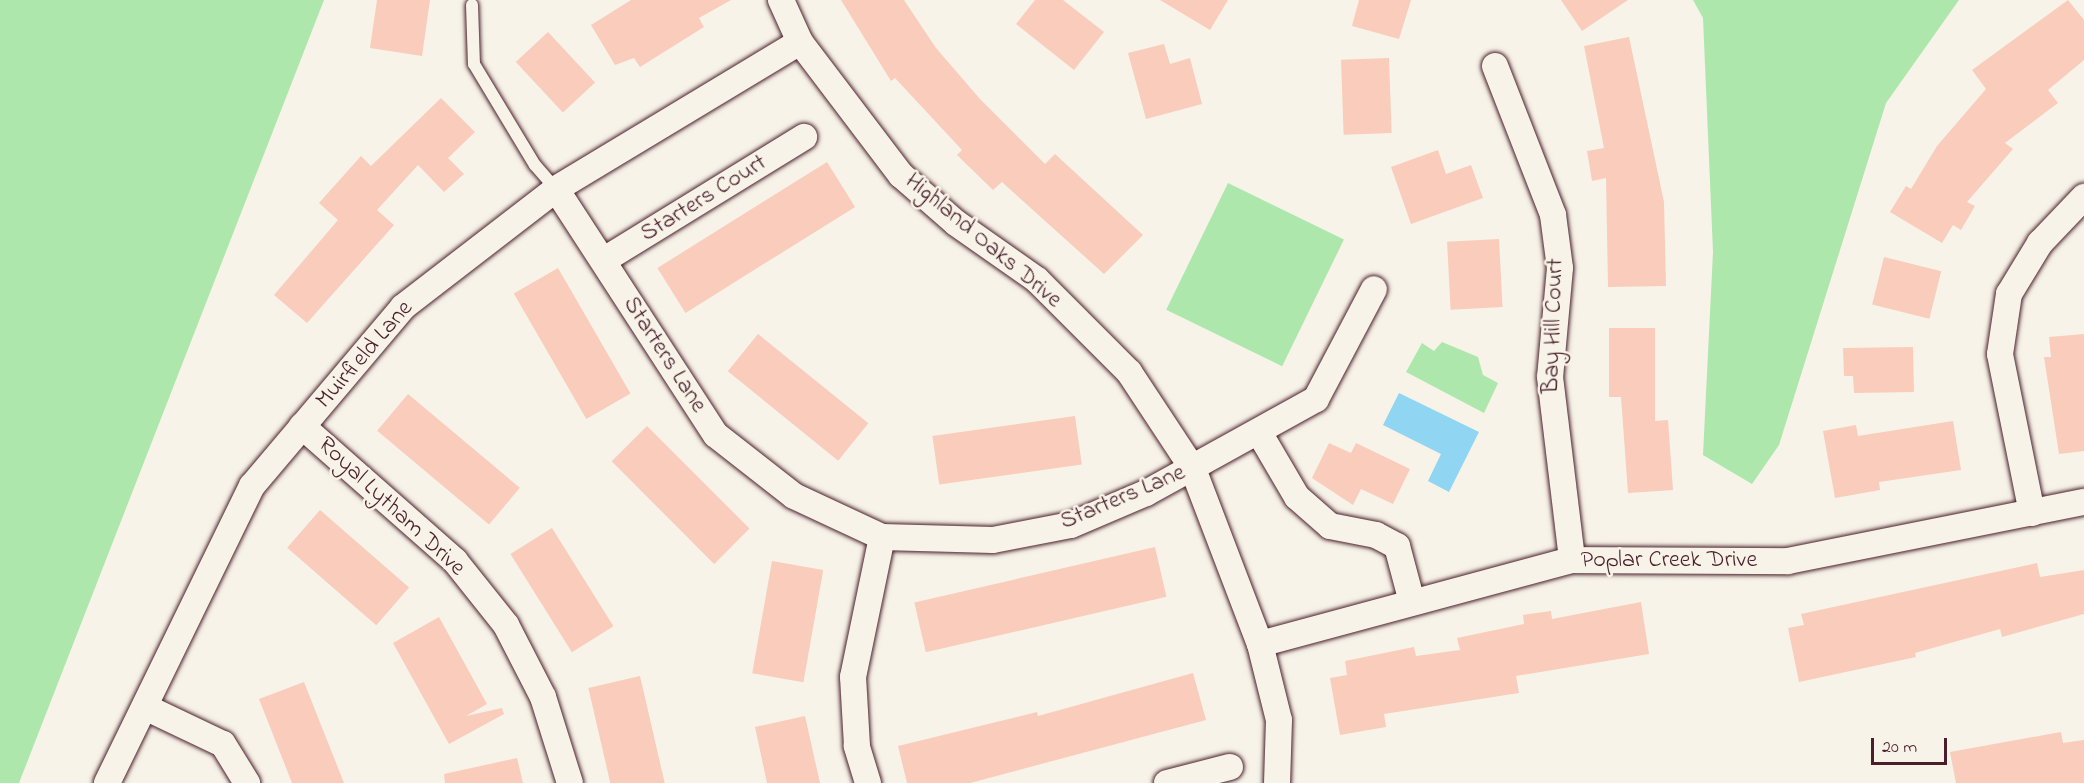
<!DOCTYPE html>
<style>
body{margin:0}
#map{position:relative;width:2084px;height:783px;overflow:hidden;background:#f7f3e8;font-family:"Indie Flower",sans-serif}
div>[style]{position:absolute}
[style*='--x']{left:calc(var(--x)*1px);top:calc(var(--y)*1px);width:calc(var(--w)*1px);rotate:calc(var(--a)*1deg)}
.green>*{inset:0;background:#ade7ab;transform-origin:0 0}
.water>*{inset:0;background:#90d5f1}
.building>*{inset:0;background:#f9ccbb;transform-origin:0 0}
.roads{filter:drop-shadow(0 0 2px #4a1f2b) drop-shadow(0 0 2px #4a1f2b)}
.lane>*{height:12px;margin:-6px;padding:0 6px;transform-origin:6px;border-radius:6px;background:#f7f3e8}
.street>*{height:26px;margin:-13px;padding:0 13px;transform-origin:13px;border-radius:13px;background:#f7f3e8}
span{translate:-50% -50%;white-space:nowrap;text-align:center;line-height:1.15;-webkit-text-stroke:5px #f7f3e8;paint-order:stroke}
.street-label{font-size:24px;color:#4a1f2b}
.scale{position:absolute;left:1871px;top:738px;width:76px;height:27px;box-sizing:border-box;border:3px solid #4a1f2b;border-top:0;padding-left:8px;font-size:18px;line-height:21px;white-space:nowrap;color:#4a1f2b;-webkit-text-stroke:4px #f7f3e8;paint-order:stroke}
</style>
<div id="map">
<div class="green">
<div style="clip-path:polygon(0 0,324px 0,19px 783px,0 783px)"></div>
<div style="clip-path:polygon(1693px 0,1959px 0,1886px 103px,1779px 445px,1752px 484px,1703px 455px,1713px 252px,1703px 18px)"></div>
<div style="left:1228px;top:183px;width:129px;height:141px;rotate:26deg"></div>
<div style="clip-path:polygon(1442px 342px,1478px 357px,1483px 375px,1498px 383px,1484px 413px,1406px 372px,1422px 343px,1434px 351px)"></div>
</div>
<div class="water">
<div style="clip-path:polygon(1399px 393px,1479px 432px,1449px 492px,1428px 481px,1441px 454px,1383px 425px)"></div>
</div>
<div class="building">
<div style="clip-path:polygon(377px 0,430px 0,422px 56px,370px 48px)"></div>
<div style="clip-path:polygon(631px 0,731px 0,699px 18px,704px 27px,640px 67px,634px 58px,615px 65px,591px 25px)"></div>
<div style="clip-path:polygon(841px 0,904px 0,936px 48px,980px 99px,1045px 164px,1055px 154px,1143px 235px,1104px 274px,1002px 182px,993px 190px,957px 155px,962px 150px,895px 78px,891px 81px)"></div>
<div style="clip-path:polygon(1035px 0,1063px 0,1104px 32px,1074px 70px,1016px 24px)"></div>
<div style="clip-path:polygon(1160px 0,1228px 0,1210px 30px)"></div>
<div style="clip-path:polygon(1359px 0,1411px 0,1399px 39px,1352px 26px)"></div>
<div style="clip-path:polygon(1561px 0,1628px 0,1582px 31px)"></div>
<div style="clip-path:polygon(2068px 0,2084px 20px,2084px 60px,2048px 90px,2058px 103px,2005px 143px,2013px 149px,1967px 202px,1975px 206px,1961px 230px,1953px 225px,1942px 243px,1890px 212px,1906px 186px,1911px 189px,1937px 146px,1986px 89px,1972px 70px)"></div>
<div style="left:548px;top:32px;width:69px;height:44px;rotate:47deg"></div>
<div style="clip-path:polygon(1629px 37px,1664px 202px,1666px 286px,1608px 287px,1606px 178px,1592px 181px,1587px 151px,1604px 148px,1584px 46px)"></div>
<div style="clip-path:polygon(1164px 44px,1170px 64px,1190px 58px,1202px 104px,1146px 119px,1128px 53px)"></div>
<div style="left:1389px;top:58px;width:75px;height:48px;rotate:88deg"></div>
<div style="clip-path:polygon(441px 98px,475px 132px,448px 158px,464px 174px,444px 192px,418px 165px,377px 210px,394px 225px,307px 323px,274px 295px,338px 220px,319px 203px,361px 156px,371px 166px)"></div>
<div style="clip-path:polygon(1438px 150px,1446px 174px,1471px 165px,1483px 198px,1411px 224px,1391px 167px)"></div>
<div style="left:827px;top:162px;width:53px;height:200px;rotate:58deg"></div>
<div style="left:1499px;top:239px;width:68px;height:52px;rotate:87deg"></div>
<div style="left:1884px;top:257px;width:59px;height:49px;rotate:14deg"></div>
<div style="left:558px;top:268px;width:145px;height:51px;rotate:60deg"></div>
<div style="clip-path:polygon(1609px 328px,1655px 328px,1655px 421px,1668px 420px,1673px 490px,1628px 493px,1621px 397px,1609px 397px)"></div>
<div style="left:758px;top:334px;width:142px;height:48px;rotate:39deg"></div>
<div style="clip-path:polygon(2084px 334px,2084px 451px,2059px 454px,2044px 357px,2051px 357px,2049px 337px)"></div>
<div style="clip-path:polygon(1913px 347px,1914px 392px,1854px 393px,1853px 376px,1844px 376px,1843px 348px)"></div>
<div style="left:408px;top:394px;width:146px;height:48px;rotate:40deg"></div>
<div style="left:1075px;top:416px;width:49px;height:144px;rotate:82deg"></div>
<div style="clip-path:polygon(1953px 421px,1961px 470px,1879px 482px,1880px 490px,1835px 498px,1823px 431px,1856px 425px,1858px 436px)"></div>
<div style="left:647px;top:426px;width:145px;height:50px;rotate:45deg"></div>
<div style="clip-path:polygon(1329px 443px,1351px 453px,1356px 443px,1410px 469px,1393px 504px,1361px 489px,1353px 505px,1312px 478px)"></div>
<div style="left:320px;top:510px;width:118px;height:50px;rotate:41deg"></div>
<div style="left:552px;top:528px;width:116px;height:49px;rotate:58deg"></div>
<div style="left:1155px;top:547px;width:51px;height:247px;rotate:77deg"></div>
<div style="left:772px;top:561px;width:52px;height:114px;rotate:10deg"></div>
<div style="clip-path:polygon(2037px 563px,2040px 577px,2084px 570px,2084px 614px,2002px 637px,2000px 629px,1915px 653px,1916px 657px,1799px 682px,1788px 628px,1804px 625px,1801px 614px)"></div>
<div style="clip-path:polygon(1641px 602px,1649px 654px,1516px 676px,1519px 693px,1384px 714px,1386px 727px,1340px 735px,1330px 678px,1347px 675px,1345px 661px,1414px 647px,1416px 656px,1460px 650px,1457px 638px,1524px 624px,1523px 615px,1551px 611px,1552px 619px)"></div>
<div style="clip-path:polygon(439px 617px,487px 704px,466px 716px,502px 708px,504px 714px,449px 744px,393px 643px)"></div>
<div style="clip-path:polygon(1193px 673px,1206px 720px,970px 783px,907px 783px,898px 746px,1037px 712px,1038px 716px)"></div>
<div style="left:640px;top:676px;width:110px;height:53px;rotate:77deg"></div>
<div style="clip-path:polygon(304px 682px,344px 783px,292px 783px,259px 699px)"></div>
<div style="clip-path:polygon(805px 716px,820px 783px,767px 783px,755px 727px)"></div>
<div style="clip-path:polygon(2061px 732px,2063px 743px,2084px 740px,2084px 783px,1956px 783px,1950px 752px)"></div>
<div style="clip-path:polygon(517px 758px,523px 783px,445px 783px,444px 774px)"></div>
</div>
<div class="roads">
<div class="lane">
<div style="--x:472;--y:5;--w:59;--a:88.1"></div>
<div style="--x:474;--y:64;--w:118;--a:58.9"></div>
<div style="--x:535;--y:165;--w:32;--a:49"></div>
</div>
<div class="street">
<div style="--x:781;--y:0;--w:46;--a:65.7"></div>
<div style="--x:800;--y:42;--w:167;--a:52.8"></div>
<div style="--x:901;--y:175;--w:73;--a:41.1"></div>
<div style="--x:956;--y:223;--w:99;--a:35.1"></div>
<div style="--x:1037;--y:280;--w:130;--a:45"></div>
<div style="--x:1129;--y:372;--w:116;--a:56.6"></div>
<div style="--x:1193;--y:469;--w:187;--a:69.1"></div>
<div style="--x:1260;--y:644;--w:78;--a:76"></div>
<div style="--x:1279;--y:720;--w:63;--a:91.8"></div>
<div style="--x:1495;--y:66;--w:160;--a:68.7"></div>
<div style="--x:1553;--y:215;--w:53;--a:82.5"></div>
<div style="--x:1560;--y:268;--w:109;--a:95.2"></div>
<div style="--x:1550;--y:377;--w:184;--a:83.1"></div>
<div style="--x:556;--y:189;--w:293;--a:57"></div>
<div style="--x:716;--y:435;--w:99;--a:38"></div>
<div style="--x:794;--y:496;--w:97;--a:25"></div>
<div style="--x:882;--y:537;--w:111;--a:1.5"></div>
<div style="--x:993;--y:540;--w:79;--a:-10.9"></div>
<div style="--x:1071;--y:525;--w:82;--a:-23.1"></div>
<div style="--x:1146;--y:493;--w:194;--a:-28.9"></div>
<div style="--x:1316;--y:399;--w:124;--a:-62.2"></div>
<div style="--x:604;--y:260;--w:235;--a:-31.6"></div>
<div style="--x:302;--y:426;--w:204;--a:41.4"></div>
<div style="--x:455;--y:561;--w:82;--a:51.4"></div>
<div style="--x:506;--y:625;--w:81;--a:62.8"></div>
<div style="--x:543;--y:697;--w:90;--a:72.6"></div>
<div style="--x:1260;--y:434;--w:73;--a:59.6"></div>
<div style="--x:1297;--y:497;--w:44;--a:41.3"></div>
<div style="--x:1330;--y:526;--w:47;--a:11.1"></div>
<div style="--x:1376;--y:535;--w:24;--a:28"></div>
<div style="--x:1397;--y:546;--w:58;--a:75"></div>
<div style="--x:2032;--y:513;--w:162;--a:-101.4"></div>
<div style="--x:2000;--y:354;--w:61;--a:-81.5"></div>
<div style="--x:2009;--y:294;--w:60;--a:-58.7"></div>
<div style="--x:2040;--y:243;--w:64;--a:-46.3"></div>
<div style="--x:1260;--y:644;--w:323;--a:-15.1"></div>
<div style="--x:1572;--y:560;--w:216;--a:0.3"></div>
<div style="--x:1788;--y:561;--w:302;--a:-11.3"></div>
<div style="--x:145;--y:707;--w:86;--a:25.4"></div>
<div style="--x:223;--y:744;--w:46;--a:58.4"></div>
<div style="--x:107;--y:783;--w:331;--a:-64"></div>
<div style="--x:252;--y:486;--w:234;--a:-49.8"></div>
<div style="--x:403;--y:307;--w:193;--a:-37.6"></div>
<div style="--x:556;--y:189;--w:285;--a:-31.1"></div>
<div style="--x:868;--y:783;--w:39;--a:-107"></div>
<div style="--x:857;--y:746;--w:69;--a:-93.3"></div>
<div style="--x:853;--y:677;--w:143;--a:-78.3"></div>
<div style="--x:1167;--y:783;--w:65;--a:-14.3"></div>
</div>
</div>
<div class="street-label">
<span style="left:704px;top:199px;rotate:-32deg">Starters Court</span>
<span style="left:983px;top:241px;rotate:40deg">Highland Oaks Drive</span>
<span style="left:1554px;top:326px;rotate:-88deg">Bay Hill Court</span>
<span style="left:365px;top:355px;rotate:-49deg">Muirfield Lane</span>
<span style="left:664px;top:355px;rotate:57deg">Starters Lane</span>
<span style="left:1123px;top:498px;rotate:-23deg">Starters Lane</span>
<span style="left:391px;top:507px;rotate:43deg">Royal Lytham Drive</span>
<span style="left:1669px;top:561px">Poplar Creek Drive</span>
</div>
<div class="scale">20 m</div>
</div>
